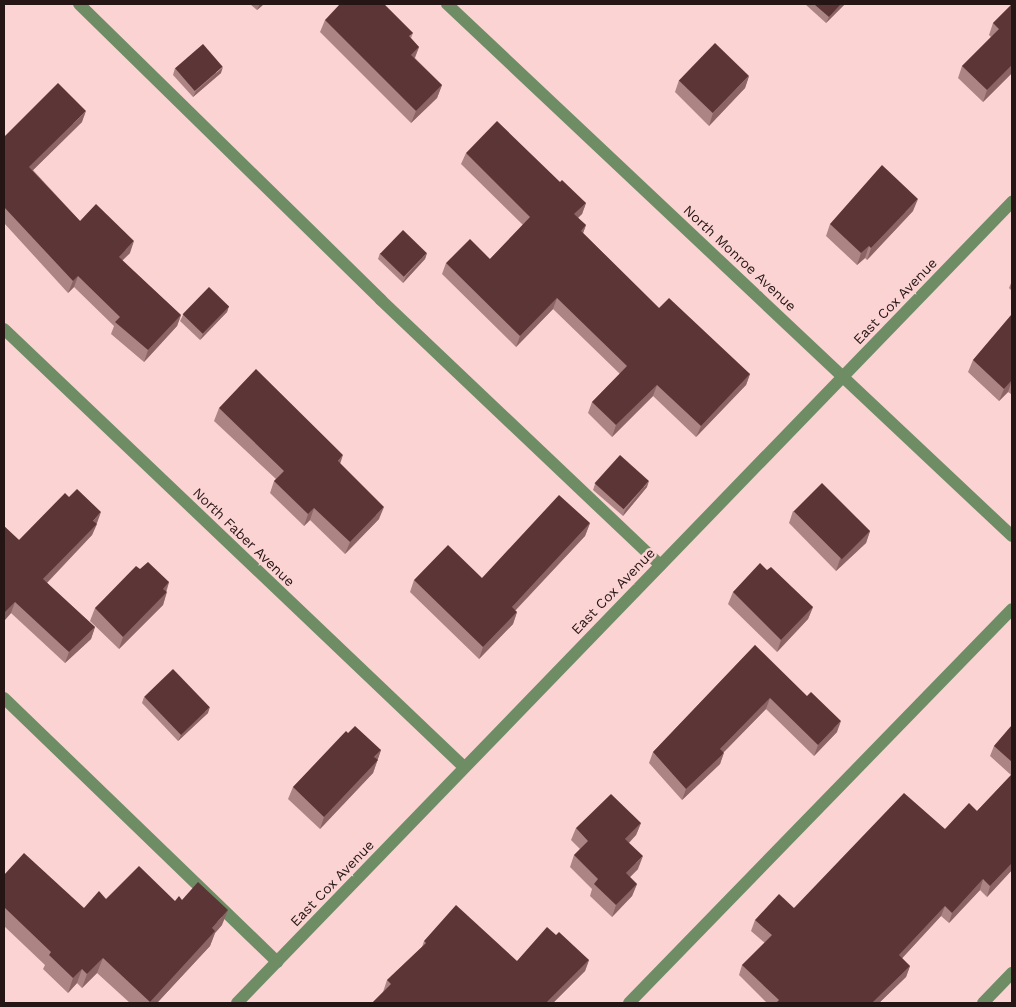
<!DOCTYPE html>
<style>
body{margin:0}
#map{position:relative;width:1016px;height:1007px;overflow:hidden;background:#fbd3d3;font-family:"Work Sans",sans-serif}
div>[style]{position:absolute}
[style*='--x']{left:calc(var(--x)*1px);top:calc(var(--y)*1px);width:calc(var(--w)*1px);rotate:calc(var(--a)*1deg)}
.service>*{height:12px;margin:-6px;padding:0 6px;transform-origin:6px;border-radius:6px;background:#6e8d64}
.minor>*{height:12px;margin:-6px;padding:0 6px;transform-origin:6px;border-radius:6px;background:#6e8d64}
.wall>*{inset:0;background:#ac8484}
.shaded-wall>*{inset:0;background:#8c6465}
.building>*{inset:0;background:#5c3536;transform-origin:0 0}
span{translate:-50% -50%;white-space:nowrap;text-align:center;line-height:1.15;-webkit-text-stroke:5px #fbd3d3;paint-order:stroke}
.street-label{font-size:14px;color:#261515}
.frame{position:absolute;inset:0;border:5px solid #261515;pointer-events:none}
</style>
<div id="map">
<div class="service">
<div style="--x:79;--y:4;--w:423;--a:44.4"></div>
<div style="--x:381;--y:300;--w:385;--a:43.5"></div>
<div style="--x:4;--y:698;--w:380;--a:44"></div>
<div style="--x:629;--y:1003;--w:549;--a:-45.81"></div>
</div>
<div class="minor">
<div style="--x:447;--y:4;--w:776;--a:43.28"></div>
<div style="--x:4;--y:329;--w:635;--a:43.6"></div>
<div style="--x:237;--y:1003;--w:1115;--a:-45.95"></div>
<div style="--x:983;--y:1003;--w:42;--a:-46"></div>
</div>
<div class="wall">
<div style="clip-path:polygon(250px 4px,264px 4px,257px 10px)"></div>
<div style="clip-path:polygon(805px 4px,845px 4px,826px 23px)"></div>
<div style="clip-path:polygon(1012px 4px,1012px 73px,983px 102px,958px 78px,962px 66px,991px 37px,989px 35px,993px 23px)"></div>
<div style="clip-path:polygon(385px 5px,413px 33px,411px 38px,419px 47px,415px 58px,442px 85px,437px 98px,411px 123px,320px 32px,325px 20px)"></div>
<div style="clip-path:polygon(175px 68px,221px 73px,193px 97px,173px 75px)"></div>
<div style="clip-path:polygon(749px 76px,745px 88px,709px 126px,675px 92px,679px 80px)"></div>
<div style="clip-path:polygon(82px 122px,33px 170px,80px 221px,130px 253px,122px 261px,181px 315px,177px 326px,144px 362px,111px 334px,114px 326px,74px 287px,68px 293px,4px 223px,4px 137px)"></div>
<div style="clip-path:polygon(466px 153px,560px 182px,586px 203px,582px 214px,578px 218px,586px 225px,583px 233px,659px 308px,750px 374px,746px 385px,696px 437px,653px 396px,612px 437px,588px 413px,592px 402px,620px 374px,553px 309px,516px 347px,442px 274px,446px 263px,490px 259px,523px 225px,461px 164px)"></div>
<div style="clip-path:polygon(913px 211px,867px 260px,865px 258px,857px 265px,826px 236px,830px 224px)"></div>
<div style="clip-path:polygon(380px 253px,427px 253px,425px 259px,403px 283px,378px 259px)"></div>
<div style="clip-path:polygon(1012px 281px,1012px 291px,1009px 288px)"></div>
<div style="clip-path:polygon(229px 306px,227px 312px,200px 340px,180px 321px,183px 315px)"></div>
<div style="clip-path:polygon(1012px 314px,1012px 392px,1011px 394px,1008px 392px,999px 401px,968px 372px,973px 360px)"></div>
<div style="clip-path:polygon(219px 408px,340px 464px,379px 519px,345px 554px,310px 520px,304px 526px,270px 493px,274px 481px,276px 479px,214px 421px)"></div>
<div style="clip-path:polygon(595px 484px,647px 487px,623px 516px,593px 490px)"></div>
<div style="clip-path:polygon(793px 511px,870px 531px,866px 543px,836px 571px,789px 523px)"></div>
<div style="clip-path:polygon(97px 523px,92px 535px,47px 583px,95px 627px,91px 639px,65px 663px,11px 613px,4px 621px,4px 526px,19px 540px)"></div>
<div style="clip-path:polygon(590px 523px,585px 536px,515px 611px,517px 612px,513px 624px,479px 659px,410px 592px,414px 580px,482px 578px)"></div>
<div style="clip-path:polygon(140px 569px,169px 582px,163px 605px,119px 649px,90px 621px,95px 608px)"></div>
<div style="clip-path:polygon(767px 570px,813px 607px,808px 619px,777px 652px,728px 604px,733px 592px)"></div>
<div style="clip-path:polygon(755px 645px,837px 732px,814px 756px,766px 709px,723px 753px,720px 764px,682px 800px,649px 763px,653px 752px)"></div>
<div style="clip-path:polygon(144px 697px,208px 713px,178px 741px,142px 703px)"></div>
<div style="clip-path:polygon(1012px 725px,1012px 870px,987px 897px,980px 890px,949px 923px,941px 916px,902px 958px,910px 966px,906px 977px,879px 1003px,767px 1003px,739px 975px,742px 965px,765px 943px,751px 931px,755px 920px,794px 908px,945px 829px,977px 811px,1011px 775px,990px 756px,994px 746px)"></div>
<div style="clip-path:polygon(348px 733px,381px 750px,373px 773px,320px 829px,288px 799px,293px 787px)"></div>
<div style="clip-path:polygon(641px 823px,636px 835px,629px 843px,638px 869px,630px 877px,637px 884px,632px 896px,612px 917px,590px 896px,592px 889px,570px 867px,574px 855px,580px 849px,571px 840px,576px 828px)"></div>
<div style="clip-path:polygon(4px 875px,84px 908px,106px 899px,175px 901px,182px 900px,222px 925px,215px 933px,210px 946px,157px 1003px,130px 1003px,97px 973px,82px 988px,77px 983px,68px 993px,43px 969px,45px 965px,4px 926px)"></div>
<div style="clip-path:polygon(556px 935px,589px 960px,585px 971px,553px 1003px,372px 1003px,383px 992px,387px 980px,422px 947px,424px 941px,517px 961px)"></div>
</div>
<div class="shaded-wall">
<div style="clip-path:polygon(260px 4px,264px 4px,257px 10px)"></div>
<div style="clip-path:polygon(841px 4px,845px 4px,826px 23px,829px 17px)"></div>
<div style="clip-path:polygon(419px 47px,414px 59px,411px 55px)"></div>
<div style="clip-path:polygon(1012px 65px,1012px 73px,983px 102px,987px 90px)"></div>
<div style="clip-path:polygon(223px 67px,221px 73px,193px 97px,196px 91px)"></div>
<div style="clip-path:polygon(749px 76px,745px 88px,709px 126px,713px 113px)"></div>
<div style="clip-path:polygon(442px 85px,437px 98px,411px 123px,416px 111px)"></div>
<div style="clip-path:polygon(86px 111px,82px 122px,25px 178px,29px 167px)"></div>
<div style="clip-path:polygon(918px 199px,913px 211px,867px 260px,871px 248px)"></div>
<div style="clip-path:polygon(586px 203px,582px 214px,570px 225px,574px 214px)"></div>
<div style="clip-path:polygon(586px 225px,582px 236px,581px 231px)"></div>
<div style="clip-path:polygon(134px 241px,130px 253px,114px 268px,119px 257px)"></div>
<div style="clip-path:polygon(869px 246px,865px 258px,857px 265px,861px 253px)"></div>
<div style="clip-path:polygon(427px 253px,425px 259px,403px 283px,406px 276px)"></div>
<div style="clip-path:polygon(78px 276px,74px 287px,68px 293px,73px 281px)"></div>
<div style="clip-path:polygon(557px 298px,553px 309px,516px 347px,520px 336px)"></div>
<div style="clip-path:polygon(229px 306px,227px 312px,200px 340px,203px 334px)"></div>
<div style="clip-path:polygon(181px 315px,177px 326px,144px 362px,148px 350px)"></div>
<div style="clip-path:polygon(750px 374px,746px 385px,696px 437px,701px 426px)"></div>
<div style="clip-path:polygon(1012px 380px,1008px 392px,999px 401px,1004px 389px)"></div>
<div style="clip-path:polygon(657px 385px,653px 396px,612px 437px,616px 425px)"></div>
<div style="clip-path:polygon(343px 455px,339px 467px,338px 461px)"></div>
<div style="clip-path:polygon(649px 481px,647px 487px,623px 516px,625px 510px)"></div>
<div style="clip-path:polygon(384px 507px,379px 519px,345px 554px,350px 542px)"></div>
<div style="clip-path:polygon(314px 508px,310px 520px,304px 526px,308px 514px)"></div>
<div style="clip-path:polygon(101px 512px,97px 523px,89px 532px,93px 521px)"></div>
<div style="clip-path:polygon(590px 523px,585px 536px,507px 619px,512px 607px)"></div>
<div style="clip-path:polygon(97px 524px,92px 535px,39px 591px,43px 579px)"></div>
<div style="clip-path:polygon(870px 531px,866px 543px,836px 571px,840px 559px)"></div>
<div style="clip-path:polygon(169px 582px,165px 594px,163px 589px)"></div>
<div style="clip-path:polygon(167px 592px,163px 605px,119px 649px,123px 637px)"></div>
<div style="clip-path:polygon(15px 602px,11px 613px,4px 621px,4px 613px)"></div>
<div style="clip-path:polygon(813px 607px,808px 619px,777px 652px,781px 640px)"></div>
<div style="clip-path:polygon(517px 612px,513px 624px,479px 659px,483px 647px)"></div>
<div style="clip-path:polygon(95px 627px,91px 639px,65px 663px,69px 652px)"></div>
<div style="clip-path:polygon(770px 698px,766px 709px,716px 760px,720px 749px)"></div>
<div style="clip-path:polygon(210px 707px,208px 713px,178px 741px,181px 735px)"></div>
<div style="clip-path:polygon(841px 721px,837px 732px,814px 756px,818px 745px)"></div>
<div style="clip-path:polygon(381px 750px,373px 773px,320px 829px,324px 817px)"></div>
<div style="clip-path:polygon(724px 753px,720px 764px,682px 800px,686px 789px)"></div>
<div style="clip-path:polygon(641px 823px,636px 835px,621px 851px,625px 839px)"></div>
<div style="clip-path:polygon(643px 856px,638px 869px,622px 885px,626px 873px)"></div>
<div style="clip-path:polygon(1012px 863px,1012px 870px,987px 897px,990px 886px)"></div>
<div style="clip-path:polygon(983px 879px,980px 890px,949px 923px,952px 913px)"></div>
<div style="clip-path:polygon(637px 884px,632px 896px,612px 917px,616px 905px)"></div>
<div style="clip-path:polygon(945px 906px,941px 916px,895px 966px,899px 955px)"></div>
<div style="clip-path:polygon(228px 910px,222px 925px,215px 933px,210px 946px,157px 1003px,149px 1003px,212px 928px)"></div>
<div style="clip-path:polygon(103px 958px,97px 973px,82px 988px,87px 974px)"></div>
<div style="clip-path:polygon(589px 960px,585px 971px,553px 1003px,546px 1003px)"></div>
<div style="clip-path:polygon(910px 966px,906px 977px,879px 1003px,872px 1003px)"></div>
<div style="clip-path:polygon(82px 969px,77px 983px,68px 993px,73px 978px)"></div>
</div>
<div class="building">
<div style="clip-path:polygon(340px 4px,384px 4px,413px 33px,409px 36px,419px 47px,411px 55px,442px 85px,416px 111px,325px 20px)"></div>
<div style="clip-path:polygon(814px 4px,841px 4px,829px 17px)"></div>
<div style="clip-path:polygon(1012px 4px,1012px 65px,987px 90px,962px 66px,999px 29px,993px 23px)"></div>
<div style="left:715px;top:43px;width:47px;height:52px;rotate:44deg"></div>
<div style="left:203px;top:44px;width:30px;height:37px;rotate:49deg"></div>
<div style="clip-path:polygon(58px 83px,86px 111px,29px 167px,80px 221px,96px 204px,134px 241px,119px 257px,181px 315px,148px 350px,115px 322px,120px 317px,78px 276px,73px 281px,4px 207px,4px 137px)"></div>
<div style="clip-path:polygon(497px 121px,560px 182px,562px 180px,586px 203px,574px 214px,586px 225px,581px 231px,659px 308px,669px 298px,750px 374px,701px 426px,657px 385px,616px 425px,592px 402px,627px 366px,557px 298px,520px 336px,446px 263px,470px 239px,490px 259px,530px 217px,466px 153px)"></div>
<div style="clip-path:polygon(882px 165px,918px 199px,871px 248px,869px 246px,861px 253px,830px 224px)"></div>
<div style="left:403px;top:230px;width:33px;height:33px;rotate:44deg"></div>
<div style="left:209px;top:287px;width:28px;height:38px;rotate:44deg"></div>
<div style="clip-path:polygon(1012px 314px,1012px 380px,1004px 389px,973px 360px)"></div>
<div style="clip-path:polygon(256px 369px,343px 455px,338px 461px,384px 507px,350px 542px,314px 508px,308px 514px,274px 481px,284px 471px,219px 408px)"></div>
<div style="left:620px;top:455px;width:39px;height:38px;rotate:42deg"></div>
<div style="left:822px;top:483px;width:68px;height:40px;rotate:45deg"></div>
<div style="clip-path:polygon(77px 489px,101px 512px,93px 521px,97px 524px,43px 579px,95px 627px,69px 652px,15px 602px,4px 613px,4px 526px,19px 540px,65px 493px,69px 497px)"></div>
<div style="clip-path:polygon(559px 495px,590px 523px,512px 607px,517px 612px,483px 647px,414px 580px,448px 545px,482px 578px)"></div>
<div style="clip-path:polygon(148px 562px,169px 582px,163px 589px,167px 592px,123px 637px,95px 608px,136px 566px,140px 569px)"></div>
<div style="clip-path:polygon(760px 563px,767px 570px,771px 567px,813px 607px,781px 640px,733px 592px)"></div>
<div style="clip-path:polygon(755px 645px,807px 696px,811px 692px,841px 721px,818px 745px,770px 698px,720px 749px,724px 753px,686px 789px,653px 752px)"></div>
<div style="left:173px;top:669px;width:53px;height:40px;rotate:46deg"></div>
<div style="clip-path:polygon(1012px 725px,1012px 762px,994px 746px)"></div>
<div style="clip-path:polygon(355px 726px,381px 750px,374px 757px,378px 760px,324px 817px,293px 787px,346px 731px,348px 733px)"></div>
<div style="clip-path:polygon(1012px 774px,1012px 863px,990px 886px,983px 879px,952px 913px,945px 906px,899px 955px,910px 966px,872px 1003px,776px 1003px,779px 1000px,742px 965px,772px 935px,755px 920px,779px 894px,794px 908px,904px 793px,945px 829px,969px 803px,977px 811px)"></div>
<div style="clip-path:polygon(611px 794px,641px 823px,625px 839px,643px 856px,626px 873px,637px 884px,616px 905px,594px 884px,598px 879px,574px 855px,588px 841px,576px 828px)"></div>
<div style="clip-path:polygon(24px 853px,84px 908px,99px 891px,106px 899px,139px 866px,175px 901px,179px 896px,182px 900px,198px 882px,228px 910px,212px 928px,215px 931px,150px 1002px,103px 958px,87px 974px,82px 969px,73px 978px,49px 955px,51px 952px,4px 907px,4px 875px)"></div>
<div style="clip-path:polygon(456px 905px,517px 961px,547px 927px,556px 935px,559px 932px,589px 960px,546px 1003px,372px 1003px,391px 984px,387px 980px,426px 943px,424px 941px)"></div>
</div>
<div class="street-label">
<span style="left:740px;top:258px;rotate:43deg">North Monroe Avenue</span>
<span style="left:895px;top:301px;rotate:-46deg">East Cox Avenue</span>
<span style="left:244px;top:537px;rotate:44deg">North Faber Avenue</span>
<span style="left:613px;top:591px;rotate:-46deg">East Cox Avenue</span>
<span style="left:332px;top:883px;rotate:-46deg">East Cox Avenue</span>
</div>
<div class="frame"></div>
</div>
